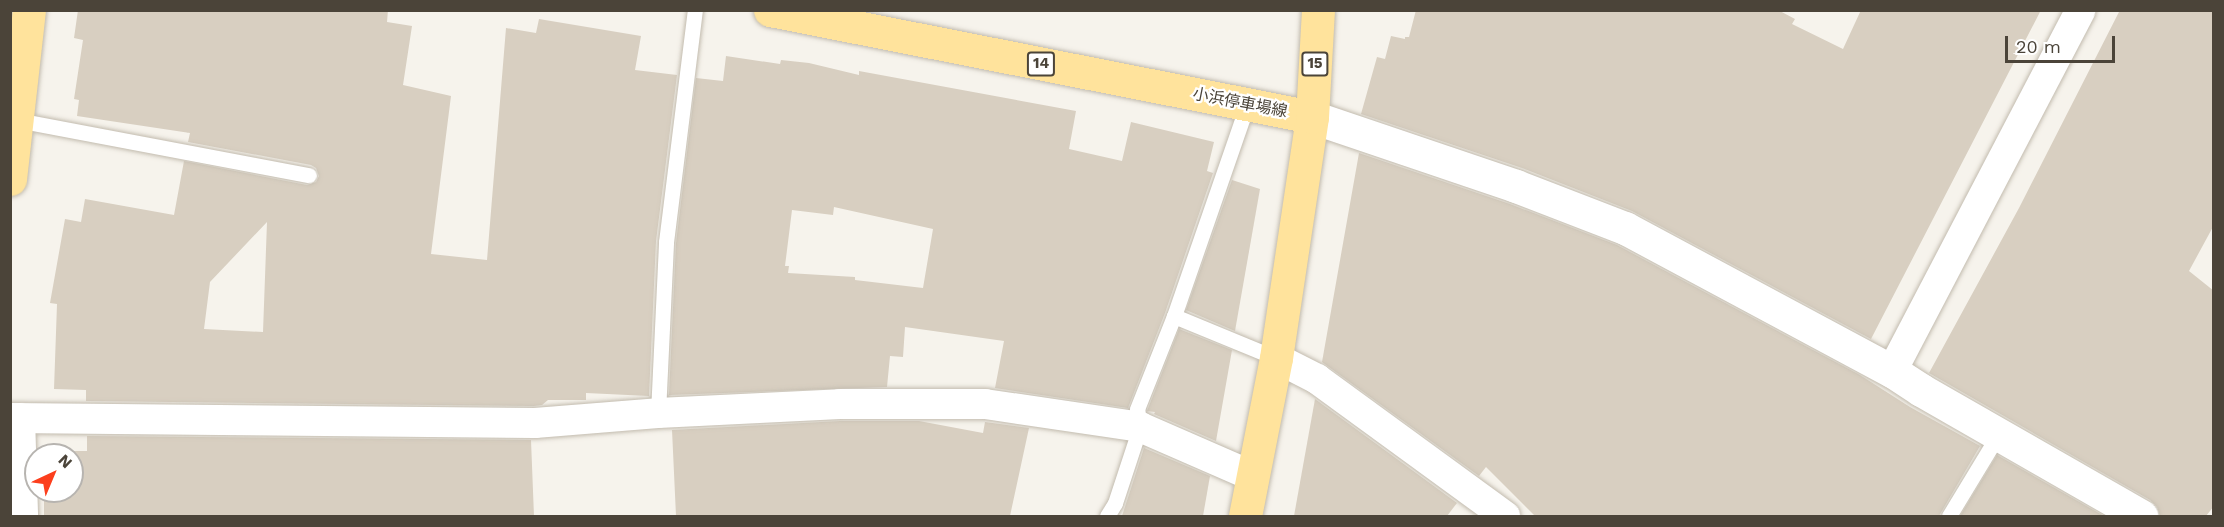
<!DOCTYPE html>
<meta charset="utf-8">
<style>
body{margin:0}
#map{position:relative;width:2224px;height:527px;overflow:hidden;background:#f6f3ec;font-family:"Work Sans","Noto Sans JP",sans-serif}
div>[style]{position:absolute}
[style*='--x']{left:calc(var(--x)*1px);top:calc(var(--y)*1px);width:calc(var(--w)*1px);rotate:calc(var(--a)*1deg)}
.building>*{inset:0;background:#d8cfc1}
.roads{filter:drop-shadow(0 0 2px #c2bbae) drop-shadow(0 0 2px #c2bbae)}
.service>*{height:15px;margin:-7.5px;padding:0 7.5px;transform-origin:7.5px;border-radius:7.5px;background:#fff}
.minor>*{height:30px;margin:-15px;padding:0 15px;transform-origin:15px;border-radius:15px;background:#fff}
.tertiary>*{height:33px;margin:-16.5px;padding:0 16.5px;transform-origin:16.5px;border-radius:16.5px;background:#fff}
.primary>*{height:33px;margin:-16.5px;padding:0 16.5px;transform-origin:16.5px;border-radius:16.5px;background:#ffe39c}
span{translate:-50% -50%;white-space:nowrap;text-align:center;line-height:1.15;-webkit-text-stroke:4.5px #fff;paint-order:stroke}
.shield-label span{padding:2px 4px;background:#fff;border:2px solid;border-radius:4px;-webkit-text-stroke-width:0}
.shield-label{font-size:15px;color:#4b4439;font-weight:700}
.street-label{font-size:16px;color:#4b4439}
.frame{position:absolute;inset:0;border:12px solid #4b4439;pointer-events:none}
.north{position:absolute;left:24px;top:443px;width:60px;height:60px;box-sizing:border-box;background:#fff;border:2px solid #b7b4b0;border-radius:50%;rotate:44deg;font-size:16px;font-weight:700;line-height:24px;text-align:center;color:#4b4439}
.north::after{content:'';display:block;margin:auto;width:21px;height:27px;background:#fc3f1d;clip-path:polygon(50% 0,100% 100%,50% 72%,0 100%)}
.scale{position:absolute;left:2005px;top:36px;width:110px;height:27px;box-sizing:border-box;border:3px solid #4b4439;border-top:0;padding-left:8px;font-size:18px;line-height:21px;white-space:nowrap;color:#4b4439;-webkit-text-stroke:4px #fff;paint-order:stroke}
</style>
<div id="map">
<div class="building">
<div style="clip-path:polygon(evenodd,78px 10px,388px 10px,387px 22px,412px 26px,403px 85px,451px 96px,431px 254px,487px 260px,506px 28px,536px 33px,539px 19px,641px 36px,635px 70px,677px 75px,656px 241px,649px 396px,586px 393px,586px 400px,548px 400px,542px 405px,534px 406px,86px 401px,86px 390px,54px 389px,57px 304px,50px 303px,65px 219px,81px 222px,85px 199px,174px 215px,184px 161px,307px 185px,316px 182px,319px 176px,316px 168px,311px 165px,188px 142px,190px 133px,77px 116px,79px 100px,74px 99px,83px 40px,74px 38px,78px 10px,267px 222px,263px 332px,204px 329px,210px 282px,267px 222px)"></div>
<div style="clip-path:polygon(1416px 10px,1778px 10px,1795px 19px,1792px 24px,1843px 49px,1861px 10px,2041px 10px,1871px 339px,1632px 211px,1522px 168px,1361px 114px,1377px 57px,1385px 59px,1391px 36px,1405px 39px,1405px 37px,1409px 37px)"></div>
<div style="clip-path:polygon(2120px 10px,2214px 10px,2214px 225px,2189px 271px,2214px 291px,2214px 506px,2206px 516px,2160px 516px,2157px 507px,2150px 500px,1929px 373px,2019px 208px)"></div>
<div style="clip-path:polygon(evenodd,726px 56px,780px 64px,781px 60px,809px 63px,859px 75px,859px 71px,1076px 111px,1069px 149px,1122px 161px,1131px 122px,1214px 142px,1207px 171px,1213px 173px,1165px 313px,1128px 408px,995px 388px,1004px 341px,905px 327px,903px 357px,890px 356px,887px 387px,669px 395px,676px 243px,696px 78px,723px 81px,726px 56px,834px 207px,933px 229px,923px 288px,855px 280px,855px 277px,788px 273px,789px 266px,785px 266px,792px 210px,833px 215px,834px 207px)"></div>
<div style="clip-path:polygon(1359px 153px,1510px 204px,1617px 245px,1860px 375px,1910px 407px,1980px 446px,1939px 516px,1535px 516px,1486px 467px,1479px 476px,1322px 362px)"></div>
<div style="clip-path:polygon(1232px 180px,1260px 189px,1235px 331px,1186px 310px)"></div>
<div style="clip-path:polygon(1179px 329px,1232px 350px,1216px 441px,1154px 414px,1155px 412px,1147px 411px)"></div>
<div style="clip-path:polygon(1315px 399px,1457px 503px,1447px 516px,1294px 516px)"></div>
<div style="clip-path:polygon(840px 421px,919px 421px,983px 433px,985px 422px,1029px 428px,1010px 516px,676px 516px,672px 430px)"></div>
<div style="clip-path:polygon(87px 436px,531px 440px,534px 516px,44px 515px,44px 491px,72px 491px,72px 455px,44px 455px,44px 451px,87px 451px)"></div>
<div style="clip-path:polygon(1144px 448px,1210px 476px,1203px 516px,1122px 516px)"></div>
<div style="clip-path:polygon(1997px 455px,2104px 516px,1960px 516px)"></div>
</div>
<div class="roads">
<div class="service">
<div style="--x:17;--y:120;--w:297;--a:10.7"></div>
<div style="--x:1174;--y:316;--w:110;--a:22.4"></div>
<div style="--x:658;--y:413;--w:171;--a:-87.3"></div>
<div style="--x:666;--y:242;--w:234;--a:-82.9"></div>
<div style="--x:1107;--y:516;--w:15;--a:-58"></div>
<div style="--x:1115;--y:503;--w:80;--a:-71.8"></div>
<div style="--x:1140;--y:427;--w:18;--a:-99"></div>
<div style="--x:1137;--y:409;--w:100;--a:-68.3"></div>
<div style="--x:1174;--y:316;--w:223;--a:-70.9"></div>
<div style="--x:1949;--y:516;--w:95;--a:-58.8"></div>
</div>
<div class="minor">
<div style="--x:1276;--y:358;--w:46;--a:27.1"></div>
<div style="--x:1317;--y:379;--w:233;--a:36.1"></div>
<div style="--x:1892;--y:371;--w:407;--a:-62.4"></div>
<div style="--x:10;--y:418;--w:525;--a:0.55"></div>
<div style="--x:535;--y:423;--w:123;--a:-4.6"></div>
<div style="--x:658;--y:413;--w:182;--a:-2.8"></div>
<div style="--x:840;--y:404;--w:145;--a:0"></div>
<div style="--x:985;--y:404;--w:157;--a:8.4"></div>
<div style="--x:1140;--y:427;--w:122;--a:23.6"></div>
<div style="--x:20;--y:418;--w:98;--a:88.2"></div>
</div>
<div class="tertiary">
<div style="--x:1312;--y:117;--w:215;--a:18.7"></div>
<div style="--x:1516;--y:186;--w:117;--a:21.1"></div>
<div style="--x:1625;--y:228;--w:303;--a:28.2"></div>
<div style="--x:1892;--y:371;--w:35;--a:33"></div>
<div style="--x:1921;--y:390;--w:254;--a:29.8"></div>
</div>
<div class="primary">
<div style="--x:770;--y:10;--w:552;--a:11.17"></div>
<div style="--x:10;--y:179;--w:170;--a:-83.6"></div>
<div style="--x:1245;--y:516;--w:161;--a:-78.9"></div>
<div style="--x:1276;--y:358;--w:244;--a:-81.5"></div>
<div style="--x:1312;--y:117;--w:107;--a:-86.8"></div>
</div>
</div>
<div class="shield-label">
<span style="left:1041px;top:64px">14</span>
<span style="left:1315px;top:64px">15</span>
</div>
<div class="street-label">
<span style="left:1240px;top:103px;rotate:11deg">小浜停車場線</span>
</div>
<div class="frame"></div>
<div class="north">N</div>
<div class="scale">20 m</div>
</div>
